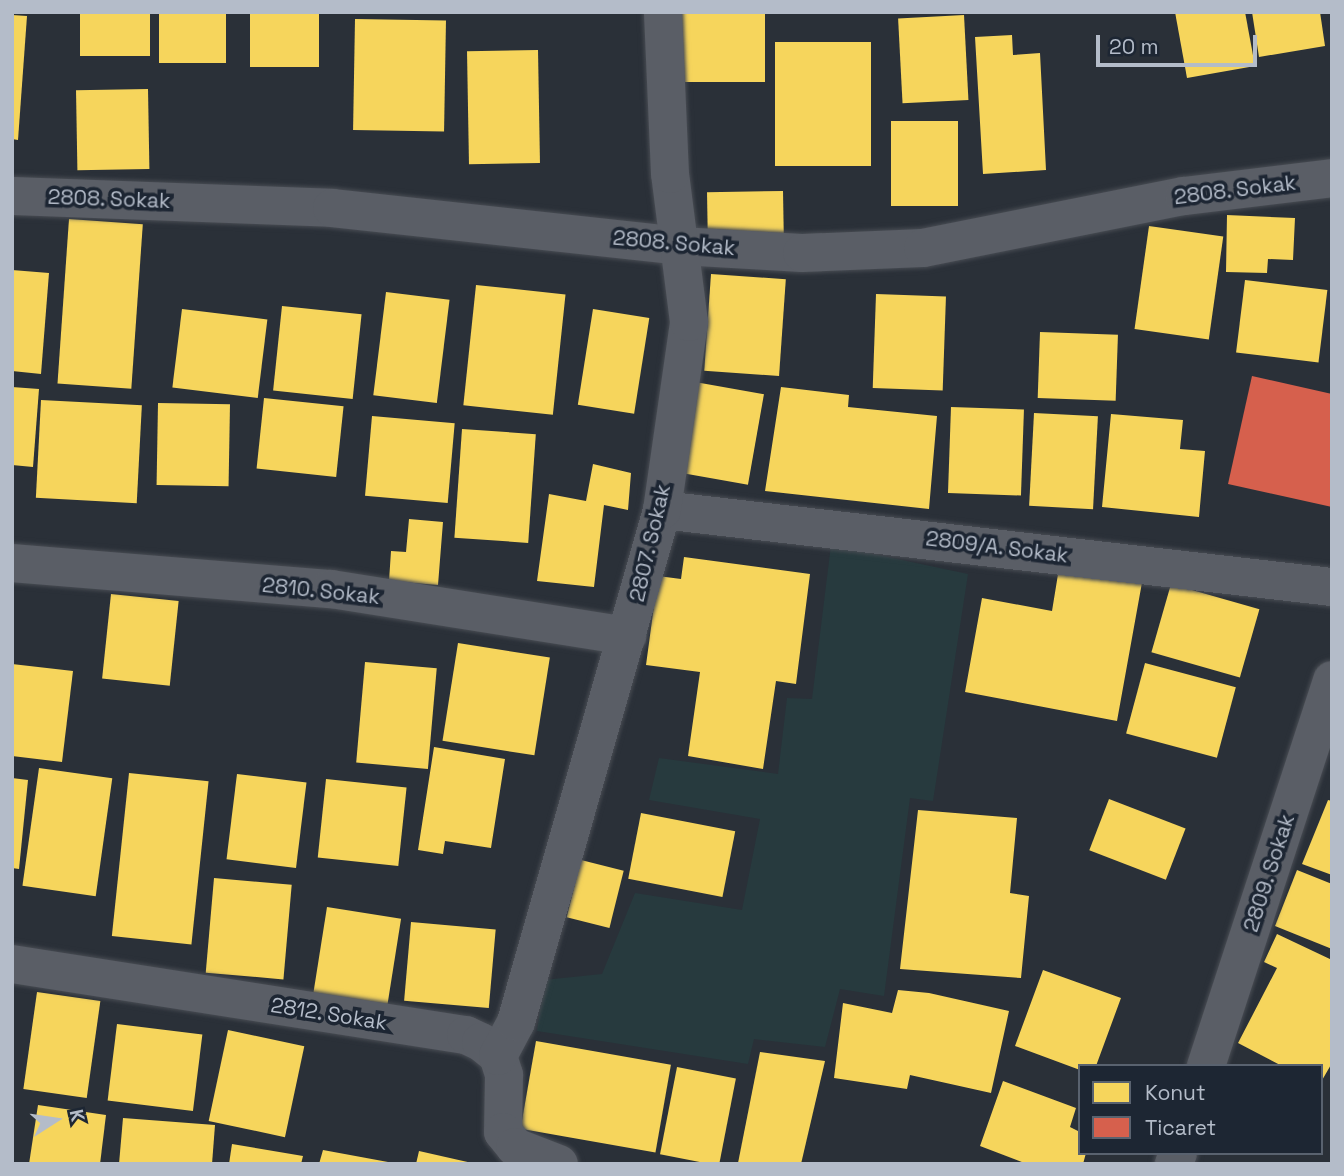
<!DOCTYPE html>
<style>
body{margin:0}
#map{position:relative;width:1344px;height:1176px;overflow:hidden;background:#2a3038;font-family:"Space Grotesk",sans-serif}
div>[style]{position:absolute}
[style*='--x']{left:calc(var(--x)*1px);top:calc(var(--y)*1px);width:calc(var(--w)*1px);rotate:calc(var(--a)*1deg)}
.green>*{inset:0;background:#273a3e}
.homes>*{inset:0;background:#f6d55c;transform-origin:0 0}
.shops>*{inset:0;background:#d6604d}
.roads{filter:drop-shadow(0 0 2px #484c53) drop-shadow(0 0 2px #484c53)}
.minor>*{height:38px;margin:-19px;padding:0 19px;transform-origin:19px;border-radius:19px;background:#5a5e66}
span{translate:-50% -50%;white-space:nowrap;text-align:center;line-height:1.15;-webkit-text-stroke:7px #1d2633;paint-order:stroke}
.street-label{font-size:21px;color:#b4bcc9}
.frame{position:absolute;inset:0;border:14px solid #b4bcc9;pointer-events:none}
.legend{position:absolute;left:1078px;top:1064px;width:245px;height:91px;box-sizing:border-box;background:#1d2633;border:2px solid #59626f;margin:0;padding:9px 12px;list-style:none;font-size:21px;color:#b4bcc9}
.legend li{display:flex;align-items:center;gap:14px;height:35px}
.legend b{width:35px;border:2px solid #59626f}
.north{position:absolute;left:21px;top:1085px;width:70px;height:70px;-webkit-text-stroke:5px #1d2633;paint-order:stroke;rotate:78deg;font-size:19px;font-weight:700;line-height:28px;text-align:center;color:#b4bcc9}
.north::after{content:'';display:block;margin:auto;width:24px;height:32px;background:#b4bcc9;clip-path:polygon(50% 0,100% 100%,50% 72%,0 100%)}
.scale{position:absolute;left:1096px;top:35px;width:161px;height:32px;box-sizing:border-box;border:4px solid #b4bcc9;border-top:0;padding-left:9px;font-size:21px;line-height:24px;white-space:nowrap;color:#b4bcc9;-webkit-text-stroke:5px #1d2633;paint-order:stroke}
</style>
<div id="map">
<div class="green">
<div style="clip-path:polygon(831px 545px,968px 574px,933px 801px,910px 798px,884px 996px,840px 989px,825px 1047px,754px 1039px,748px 1064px,537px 1031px,544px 980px,602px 974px,635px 893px,742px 910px,760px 819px,649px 800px,659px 758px,778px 774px,787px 698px,812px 699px)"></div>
</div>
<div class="homes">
<div style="left:80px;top:12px;width:70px;height:44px"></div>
<div style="left:159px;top:12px;width:67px;height:51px"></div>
<div style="left:250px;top:12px;width:69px;height:55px"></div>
<div style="left:673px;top:12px;width:92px;height:70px"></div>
<div style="clip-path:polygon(1175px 12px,1245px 12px,1255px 66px,1187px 78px)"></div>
<div style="clip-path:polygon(1252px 12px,1320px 12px,1325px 46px,1259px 57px)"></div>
<div style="clip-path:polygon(12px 15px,27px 16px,18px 140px,12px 139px)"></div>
<div style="left:964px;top:15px;width:85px;height:66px;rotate:87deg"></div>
<div style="left:355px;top:19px;width:91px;height:111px;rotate:1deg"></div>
<div style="clip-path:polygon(1012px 35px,1013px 55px,1040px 53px,1046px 170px,983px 174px,975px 37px)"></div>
<div style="left:775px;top:42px;width:96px;height:124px"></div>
<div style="left:538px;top:50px;width:113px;height:71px;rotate:89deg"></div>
<div style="left:148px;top:89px;width:80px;height:72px;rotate:89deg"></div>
<div style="left:958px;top:121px;width:85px;height:67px;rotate:90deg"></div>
<div style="left:783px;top:191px;width:45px;height:76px;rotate:89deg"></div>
<div style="clip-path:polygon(1227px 215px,1295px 218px,1293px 260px,1268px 259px,1267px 273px,1226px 272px)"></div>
<div style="left:69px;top:219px;width:74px;height:165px;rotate:4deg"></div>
<div style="left:1149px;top:226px;width:75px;height:104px;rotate:8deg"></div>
<div style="clip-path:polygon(12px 270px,49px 273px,41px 374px,12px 371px)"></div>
<div style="left:711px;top:274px;width:75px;height:97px;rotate:4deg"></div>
<div style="left:1245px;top:280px;width:83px;height:73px;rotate:7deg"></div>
<div style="left:476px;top:285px;width:90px;height:121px;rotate:6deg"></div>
<div style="left:386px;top:292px;width:64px;height:104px;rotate:7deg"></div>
<div style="left:876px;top:294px;width:70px;height:94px;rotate:2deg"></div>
<div style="left:282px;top:306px;width:80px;height:85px;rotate:6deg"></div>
<div style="left:182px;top:309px;width:86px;height:79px;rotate:7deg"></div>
<div style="left:593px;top:309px;width:57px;height:97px;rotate:9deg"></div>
<div style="left:1040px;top:332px;width:78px;height:66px;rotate:2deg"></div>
<div style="left:695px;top:382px;width:70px;height:92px;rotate:10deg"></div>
<div style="clip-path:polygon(12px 387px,39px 389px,33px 467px,12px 465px)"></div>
<div style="clip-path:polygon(781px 387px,849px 395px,848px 407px,937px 416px,929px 509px,765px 491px)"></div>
<div style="left:264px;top:398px;width:80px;height:71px;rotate:6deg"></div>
<div style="left:41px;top:400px;width:101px;height:98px;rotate:3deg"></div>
<div style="left:158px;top:403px;width:72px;height:82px;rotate:1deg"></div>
<div style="left:951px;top:407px;width:73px;height:86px;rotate:2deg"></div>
<div style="left:1034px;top:413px;width:64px;height:93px;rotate:3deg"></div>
<div style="clip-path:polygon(1111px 414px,1183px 420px,1180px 449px,1205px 451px,1199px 517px,1102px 507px)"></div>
<div style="left:372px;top:416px;width:83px;height:80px;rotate:5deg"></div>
<div style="left:462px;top:429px;width:74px;height:109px;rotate:4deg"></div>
<div style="clip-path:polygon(593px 464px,631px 473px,628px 510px,604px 505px,594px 587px,537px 581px,549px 494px,586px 501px)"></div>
<div style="clip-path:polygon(409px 519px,443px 522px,438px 585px,389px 581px,391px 551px,406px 552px)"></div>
<div style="clip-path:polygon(684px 557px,810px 574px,796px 684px,776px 681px,763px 769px,688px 756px,700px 672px,646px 665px,658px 576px,681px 579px)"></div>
<div style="clip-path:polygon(1060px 562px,1143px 577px,1117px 721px,965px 692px,982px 598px,1052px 611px)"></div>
<div style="left:1171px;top:584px;width:92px;height:71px;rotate:16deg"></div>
<div style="left:111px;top:594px;width:68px;height:85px;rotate:6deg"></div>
<div style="left:458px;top:643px;width:93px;height:99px;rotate:9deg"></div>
<div style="left:365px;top:662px;width:72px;height:101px;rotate:5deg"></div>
<div style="left:1145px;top:663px;width:94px;height:73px;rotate:15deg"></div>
<div style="clip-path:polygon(12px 664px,73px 671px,62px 762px,12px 756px)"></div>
<div style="clip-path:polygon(434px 747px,505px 759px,491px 848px,445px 841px,443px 854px,418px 850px)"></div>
<div style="left:39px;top:768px;width:74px;height:119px;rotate:8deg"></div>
<div style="left:129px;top:773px;width:80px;height:164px;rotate:6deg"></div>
<div style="left:237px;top:774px;width:70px;height:86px;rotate:7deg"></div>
<div style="clip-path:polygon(12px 778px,28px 780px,19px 869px,12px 868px)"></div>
<div style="left:326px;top:779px;width:81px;height:79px;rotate:6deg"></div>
<div style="left:1109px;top:799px;width:82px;height:55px;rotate:21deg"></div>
<div style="clip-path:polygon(1328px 800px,1332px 801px,1332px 875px,1302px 864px)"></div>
<div style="clip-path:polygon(918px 810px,1017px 818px,1010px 893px,1029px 896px,1021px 978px,900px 969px)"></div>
<div style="left:641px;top:813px;width:96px;height:67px;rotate:11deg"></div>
<div style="left:581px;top:860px;width:44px;height:59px;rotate:14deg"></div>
<div style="clip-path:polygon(1297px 870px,1332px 884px,1332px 949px,1275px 926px)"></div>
<div style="left:214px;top:878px;width:78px;height:95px;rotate:5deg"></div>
<div style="left:327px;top:907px;width:75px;height:90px;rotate:9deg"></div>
<div style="left:411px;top:922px;width:85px;height:79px;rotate:5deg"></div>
<div style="clip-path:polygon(1277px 934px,1332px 960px,1332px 1063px,1321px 1082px,1321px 1066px,1282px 1066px,1238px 1043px,1277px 968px,1264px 962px)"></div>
<div style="clip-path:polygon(1043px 970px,1121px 998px,1096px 1066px,1080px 1066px,1080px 1070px,1015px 1046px)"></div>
<div style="clip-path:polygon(898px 990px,929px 993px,1009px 1011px,991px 1093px,910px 1075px,907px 1089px,834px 1078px,843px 1003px,892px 1013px)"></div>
<div style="left:37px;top:992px;width:64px;height:98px;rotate:8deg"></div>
<div style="left:117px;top:1024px;width:86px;height:77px;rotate:7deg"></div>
<div style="left:228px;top:1030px;width:78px;height:93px;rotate:12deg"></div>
<div style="left:536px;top:1041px;width:137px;height:89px;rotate:10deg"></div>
<div style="clip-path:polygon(760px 1052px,825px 1061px,801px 1164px,738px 1163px)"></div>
<div style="left:677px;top:1067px;width:60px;height:89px;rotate:11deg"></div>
<div style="clip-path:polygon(1003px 1081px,1076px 1108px,1070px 1127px,1080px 1132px,1080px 1153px,1086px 1153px,1083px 1164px,1027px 1164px,980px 1146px)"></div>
<div style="clip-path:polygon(38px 1105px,106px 1115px,100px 1164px,29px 1164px)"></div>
<div style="clip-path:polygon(123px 1118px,215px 1125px,212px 1164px,119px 1164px)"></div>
<div style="clip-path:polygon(232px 1144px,303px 1156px,301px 1164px,229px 1164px)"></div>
<div style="clip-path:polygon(323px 1150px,388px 1162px,388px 1164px,319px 1164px)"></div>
<div style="clip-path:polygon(419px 1151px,472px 1163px,472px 1164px,416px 1164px)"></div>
</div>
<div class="shops">
<div style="clip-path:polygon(1252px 376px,1332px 394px,1332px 507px,1228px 484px)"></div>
</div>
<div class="roads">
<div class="minor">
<div style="--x:12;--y:196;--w:320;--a:2.1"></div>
<div style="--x:332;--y:208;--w:350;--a:6.2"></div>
<div style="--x:680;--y:246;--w:122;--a:3.3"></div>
<div style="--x:802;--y:253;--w:121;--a:-2.4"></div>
<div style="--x:923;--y:248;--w:266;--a:-11.3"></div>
<div style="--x:1184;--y:196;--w:149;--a:-6.9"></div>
<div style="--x:662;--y:510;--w:674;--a:6.56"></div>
<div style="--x:12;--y:563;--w:320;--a:4.7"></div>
<div style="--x:331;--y:589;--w:300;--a:9"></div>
<div style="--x:12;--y:964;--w:460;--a:8.9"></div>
<div style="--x:466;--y:1035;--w:17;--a:25"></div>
<div style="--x:481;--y:1042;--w:22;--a:39"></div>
<div style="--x:498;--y:1056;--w:20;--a:72"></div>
<div style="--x:504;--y:1075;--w:57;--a:91"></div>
<div style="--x:503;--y:1132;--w:19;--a:51"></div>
<div style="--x:515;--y:1147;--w:47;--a:21.1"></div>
<div style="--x:498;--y:1056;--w:38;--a:-62"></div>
<div style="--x:516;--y:1022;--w:532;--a:-74.08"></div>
<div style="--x:662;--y:510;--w:190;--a:-81.8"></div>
<div style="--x:689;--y:322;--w:149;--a:-97.3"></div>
<div style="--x:670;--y:174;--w:162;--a:-92.5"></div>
<div style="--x:1206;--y:1066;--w:406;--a:-71.9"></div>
<div style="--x:1174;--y:1164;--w:12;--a:-70"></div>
</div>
</div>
<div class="street-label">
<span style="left:1235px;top:190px;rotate:-7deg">2808. Sokak</span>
<span style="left:109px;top:199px;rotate:2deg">2808. Sokak</span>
<span style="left:674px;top:243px;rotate:5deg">2808. Sokak</span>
<span style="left:650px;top:543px;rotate:-77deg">2807. Sokak</span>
<span style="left:997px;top:547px;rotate:7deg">2809/A. Sokak</span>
<span style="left:321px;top:591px;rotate:6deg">2810. Sokak</span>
<span style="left:1269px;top:873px;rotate:-72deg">2809. Sokak</span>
<span style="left:329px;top:1014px;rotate:9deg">2812. Sokak</span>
</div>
<div class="frame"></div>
<ul class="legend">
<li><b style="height:19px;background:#f6d55c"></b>Konut</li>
<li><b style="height:19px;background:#d6604d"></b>Ticaret</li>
</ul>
<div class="north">K</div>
<div class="scale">20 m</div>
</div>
